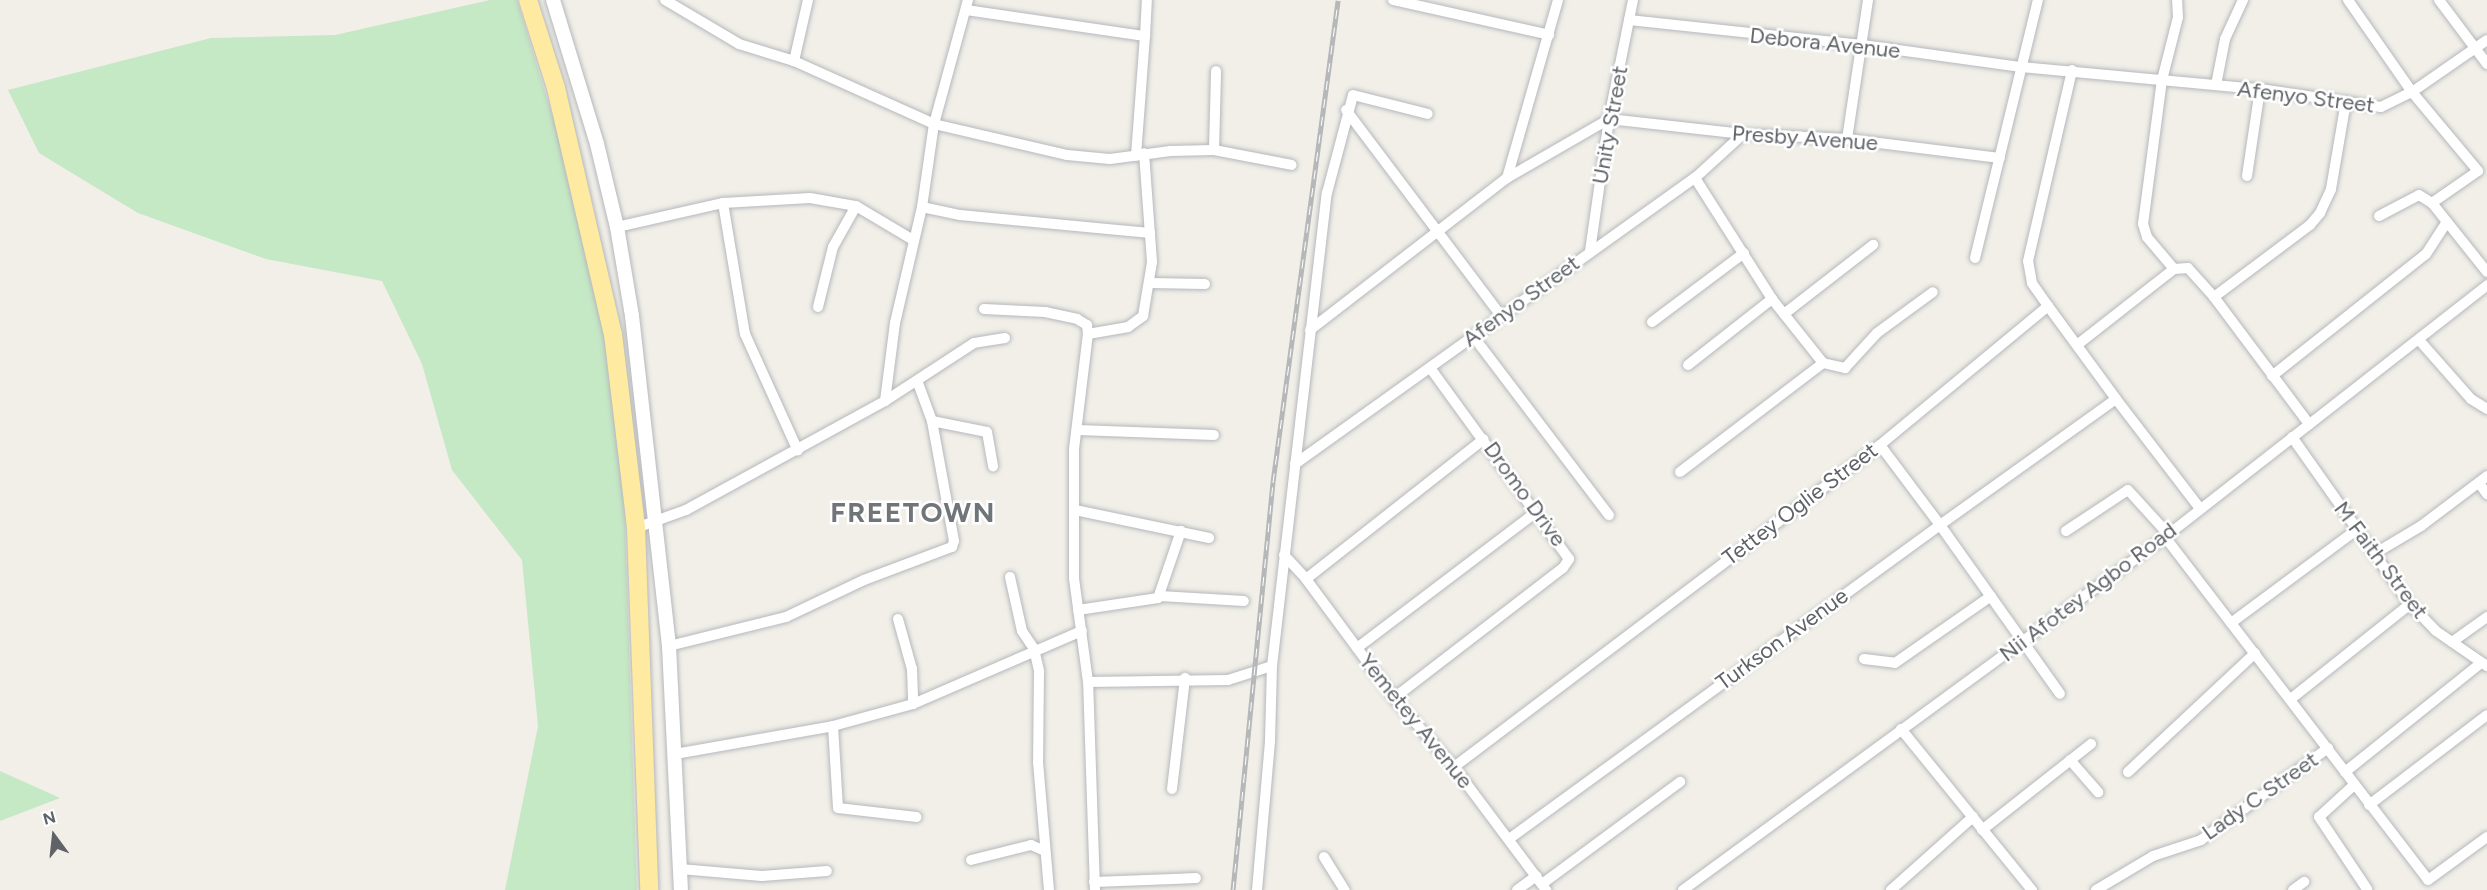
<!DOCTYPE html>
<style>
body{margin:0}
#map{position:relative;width:2487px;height:890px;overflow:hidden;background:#f1efe8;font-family:Figtree,sans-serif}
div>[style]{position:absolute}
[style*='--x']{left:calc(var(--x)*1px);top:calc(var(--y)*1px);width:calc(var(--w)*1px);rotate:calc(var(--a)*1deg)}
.green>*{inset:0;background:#c5e8c5}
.roads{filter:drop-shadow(0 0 2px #b5b8bc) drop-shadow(0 0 2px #b5b8bc)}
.minor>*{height:10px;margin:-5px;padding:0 5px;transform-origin:5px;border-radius:5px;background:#fff}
.tertiary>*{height:14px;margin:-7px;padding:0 7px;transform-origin:7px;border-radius:7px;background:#fff}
.trunk>*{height:18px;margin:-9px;padding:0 9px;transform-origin:9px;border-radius:9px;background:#feeaa1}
.rail>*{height:5px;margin-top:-2.5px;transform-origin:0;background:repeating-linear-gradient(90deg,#fff 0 9px,#b6b7b8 0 18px);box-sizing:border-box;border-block:2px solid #b6b7b8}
span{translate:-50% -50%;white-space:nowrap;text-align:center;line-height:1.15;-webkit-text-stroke:5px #fff;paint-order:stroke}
.street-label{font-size:22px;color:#5f6368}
.district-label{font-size:28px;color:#70757a;font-weight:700;letter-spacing:1.5px}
.north{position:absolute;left:24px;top:806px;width:60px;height:60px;-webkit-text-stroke:4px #fff;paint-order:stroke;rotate:345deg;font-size:16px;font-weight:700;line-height:24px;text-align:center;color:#5f6368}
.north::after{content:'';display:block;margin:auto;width:21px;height:27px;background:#5f6368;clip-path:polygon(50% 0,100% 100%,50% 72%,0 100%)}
</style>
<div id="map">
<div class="green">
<div style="clip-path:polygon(490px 0,517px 0,557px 131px,603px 328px,624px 494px,637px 890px,505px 890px,538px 726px,522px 560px,452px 470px,422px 364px,382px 281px,266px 259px,138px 213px,39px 153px,8px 90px,211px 38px,335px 35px)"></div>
<div style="clip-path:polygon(0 771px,60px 798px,0 821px)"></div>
</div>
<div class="roads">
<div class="minor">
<div style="--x:665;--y:0;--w:86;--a:30.7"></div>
<div style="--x:739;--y:44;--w:58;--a:17.2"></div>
<div style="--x:794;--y:61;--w:154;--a:24.2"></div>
<div style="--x:934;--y:124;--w:129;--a:-74.7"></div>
<div style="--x:1393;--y:0;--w:160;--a:12.6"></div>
<div style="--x:2348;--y:0;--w:112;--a:55.2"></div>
<div style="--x:2412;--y:92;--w:91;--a:-34.7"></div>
<div style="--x:2439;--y:0;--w:80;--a:53.1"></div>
<div style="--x:966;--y:10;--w:181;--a:8.3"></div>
<div style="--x:1145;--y:36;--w:120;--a:94.3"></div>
<div style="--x:1629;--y:20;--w:234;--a:6.1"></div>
<div style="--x:1862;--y:45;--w:161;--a:7.9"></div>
<div style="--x:2021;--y:67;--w:240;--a:5.3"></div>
<div style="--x:2260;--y:89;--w:122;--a:8.5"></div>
<div style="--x:2381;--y:107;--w:34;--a:-26"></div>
<div style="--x:2412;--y:92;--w:103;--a:50.1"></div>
<div style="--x:2478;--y:171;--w:56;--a:145.2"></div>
<div style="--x:2432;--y:203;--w:88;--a:51.4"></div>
<div style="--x:1145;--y:36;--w:36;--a:-87"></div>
<div style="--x:794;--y:61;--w:63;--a:-77.1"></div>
<div style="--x:2216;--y:85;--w:47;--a:-78.9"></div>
<div style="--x:2225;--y:39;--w:43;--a:-65.2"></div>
<div style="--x:1346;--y:110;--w:258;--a:53"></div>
<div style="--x:1609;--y:119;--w:135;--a:6.4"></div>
<div style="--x:1743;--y:134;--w:104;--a:2.8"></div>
<div style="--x:1847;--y:139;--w:154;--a:7.1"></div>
<div style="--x:1847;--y:139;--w:141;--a:-81.4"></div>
<div style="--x:1214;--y:150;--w:79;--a:-88.5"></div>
<div style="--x:2247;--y:176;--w:88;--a:-81.5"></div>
<div style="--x:1507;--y:178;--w:185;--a:-74"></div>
<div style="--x:1695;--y:178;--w:143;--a:57.5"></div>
<div style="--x:1772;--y:299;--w:82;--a:51.4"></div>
<div style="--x:1823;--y:363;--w:23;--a:13"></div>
<div style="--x:1845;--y:368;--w:47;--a:-47.6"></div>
<div style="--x:1877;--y:333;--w:69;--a:-36.2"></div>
<div style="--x:723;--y:203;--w:133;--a:80.5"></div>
<div style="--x:745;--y:334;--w:128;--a:65.6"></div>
<div style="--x:922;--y:207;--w:39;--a:12"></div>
<div style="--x:960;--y:215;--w:191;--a:5.4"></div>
<div style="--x:2379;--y:216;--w:45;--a:-27.7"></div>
<div style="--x:2419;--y:195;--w:15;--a:32"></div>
<div style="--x:617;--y:227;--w:109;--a:-12.8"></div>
<div style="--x:723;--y:203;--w:87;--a:-3.3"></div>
<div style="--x:810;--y:198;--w:47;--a:9.9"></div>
<div style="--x:856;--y:206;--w:66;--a:30.8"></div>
<div style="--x:1590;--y:251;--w:133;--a:-81.8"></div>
<div style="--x:1609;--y:119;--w:121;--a:-78.6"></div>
<div style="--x:1975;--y:258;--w:266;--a:-76.3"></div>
<div style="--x:2174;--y:269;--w:42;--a:-130.2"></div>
<div style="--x:2147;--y:237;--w:14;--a:-107"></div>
<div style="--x:2143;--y:224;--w:145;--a:-82.5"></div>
<div style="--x:2162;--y:80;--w:65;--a:-75.7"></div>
<div style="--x:2178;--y:17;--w:17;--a:-93"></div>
<div style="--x:1151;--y:283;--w:54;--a:1.1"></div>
<div style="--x:2214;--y:297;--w:120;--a:-36.9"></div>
<div style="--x:2310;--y:225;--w:16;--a:-50"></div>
<div style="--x:2320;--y:213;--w:26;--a:-65"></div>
<div style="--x:2331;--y:189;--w:89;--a:-80.3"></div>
<div style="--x:2048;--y:306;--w:28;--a:-125"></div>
<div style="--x:2032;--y:283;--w:22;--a:-100"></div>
<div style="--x:2028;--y:261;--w:196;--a:-77"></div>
<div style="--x:818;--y:307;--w:62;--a:-76"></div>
<div style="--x:833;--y:247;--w:47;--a:-60.7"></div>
<div style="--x:984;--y:309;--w:61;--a:2.8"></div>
<div style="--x:1045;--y:312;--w:33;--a:12"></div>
<div style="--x:1077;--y:319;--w:12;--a:31"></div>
<div style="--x:1087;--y:325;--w:9;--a:84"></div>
<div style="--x:1784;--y:314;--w:113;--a:-37.8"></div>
<div style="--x:1652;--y:322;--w:115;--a:-36.9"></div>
<div style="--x:1310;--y:330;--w:249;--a:-37.7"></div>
<div style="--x:1507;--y:178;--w:118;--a:-30"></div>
<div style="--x:1473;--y:336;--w:225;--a:52.8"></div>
<div style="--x:1005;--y:338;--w:31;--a:171"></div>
<div style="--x:974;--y:343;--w:106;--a:146.9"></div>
<div style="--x:885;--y:401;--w:79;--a:-82.7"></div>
<div style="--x:895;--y:323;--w:119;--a:-76.9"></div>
<div style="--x:922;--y:207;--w:84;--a:-81.8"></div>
<div style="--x:934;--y:124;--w:137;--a:13.1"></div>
<div style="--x:1067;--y:155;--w:43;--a:5.3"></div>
<div style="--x:1110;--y:159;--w:61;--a:-7.6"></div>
<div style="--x:1170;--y:151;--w:44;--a:-1.3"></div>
<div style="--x:1214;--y:150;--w:79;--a:10.9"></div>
<div style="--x:2419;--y:340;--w:79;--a:48.6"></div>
<div style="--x:2471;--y:399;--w:19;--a:32"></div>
<div style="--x:2077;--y:345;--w:123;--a:-38.1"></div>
<div style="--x:2174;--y:269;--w:14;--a:-4"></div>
<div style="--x:2188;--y:268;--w:39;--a:48"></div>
<div style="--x:2214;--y:297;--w:159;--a:53.2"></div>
<div style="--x:1688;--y:365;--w:107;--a:-38.2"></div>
<div style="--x:2272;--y:376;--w:196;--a:-38.4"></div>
<div style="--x:2426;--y:254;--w:38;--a:-57"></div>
<div style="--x:932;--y:421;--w:56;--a:11.3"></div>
<div style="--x:987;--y:432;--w:35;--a:80"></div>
<div style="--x:1078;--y:430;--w:136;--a:2.1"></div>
<div style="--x:2292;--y:437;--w:204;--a:54.8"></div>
<div style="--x:2410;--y:604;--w:37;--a:46"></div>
<div style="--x:2436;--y:631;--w:62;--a:34.5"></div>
<div style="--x:1880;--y:445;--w:100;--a:53.1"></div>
<div style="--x:1940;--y:525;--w:216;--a:-35.6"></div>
<div style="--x:2116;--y:399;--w:136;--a:52.5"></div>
<div style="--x:1295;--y:464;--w:492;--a:-35.6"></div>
<div style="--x:1695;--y:178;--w:65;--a:-42.5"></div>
<div style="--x:1680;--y:472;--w:180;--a:-37.3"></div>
<div style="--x:2479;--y:483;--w:14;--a:54"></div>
<div style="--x:1075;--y:510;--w:137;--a:11.8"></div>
<div style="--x:636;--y:528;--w:53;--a:-19.8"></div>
<div style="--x:686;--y:510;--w:227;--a:-28.7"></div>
<div style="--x:2066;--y:531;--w:74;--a:-33.5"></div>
<div style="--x:2128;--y:490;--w:59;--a:47.7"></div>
<div style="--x:2165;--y:537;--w:432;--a:52.5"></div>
<div style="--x:2428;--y:880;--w:73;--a:-36.1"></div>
<div style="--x:2374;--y:554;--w:55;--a:-30.8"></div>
<div style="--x:2421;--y:526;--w:83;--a:-37.1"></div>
<div style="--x:1284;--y:555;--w:33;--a:47"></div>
<div style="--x:1306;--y:579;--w:148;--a:53.5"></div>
<div style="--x:1394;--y:698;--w:91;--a:49"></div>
<div style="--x:1454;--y:767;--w:154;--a:53.2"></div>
<div style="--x:1010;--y:577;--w:55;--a:77.5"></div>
<div style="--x:1022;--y:631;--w:22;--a:56"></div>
<div style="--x:1034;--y:649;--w:23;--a:77"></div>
<div style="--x:1039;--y:671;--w:91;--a:90.6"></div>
<div style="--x:1038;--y:762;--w:128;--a:85.1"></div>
<div style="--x:1306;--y:579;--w:226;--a:-38.2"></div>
<div style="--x:1160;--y:596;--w:84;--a:3.4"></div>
<div style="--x:1078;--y:610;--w:81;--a:-8.5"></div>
<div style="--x:1158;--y:598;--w:71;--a:-71.1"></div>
<div style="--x:898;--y:619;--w:52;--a:74.4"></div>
<div style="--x:912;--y:669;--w:35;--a:88"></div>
<div style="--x:2231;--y:623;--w:156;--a:-36.6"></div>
<div style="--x:2452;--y:642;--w:43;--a:-35.5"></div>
<div style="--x:669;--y:646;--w:121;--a:-13.9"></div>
<div style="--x:786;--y:617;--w:86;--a:-25.4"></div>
<div style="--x:864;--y:580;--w:94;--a:-20.6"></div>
<div style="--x:952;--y:547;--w:6;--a:-72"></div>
<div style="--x:954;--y:541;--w:122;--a:-100.4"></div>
<div style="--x:932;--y:421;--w:40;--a:-110.2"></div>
<div style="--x:1357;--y:648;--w:223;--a:-37.2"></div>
<div style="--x:1864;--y:659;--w:31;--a:7"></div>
<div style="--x:1895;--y:663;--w:117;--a:-34.9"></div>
<div style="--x:1088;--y:682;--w:140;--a:-0.8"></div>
<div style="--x:1228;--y:680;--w:46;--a:-17.7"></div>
<div style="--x:1394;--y:698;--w:213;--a:-37.6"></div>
<div style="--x:1563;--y:568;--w:11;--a:-56"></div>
<div style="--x:1569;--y:559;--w:236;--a:-126"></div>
<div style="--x:2292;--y:698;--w:151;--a:-38.5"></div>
<div style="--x:833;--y:726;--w:82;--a:86.5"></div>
<div style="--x:838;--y:808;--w:79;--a:6.6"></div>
<div style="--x:1901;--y:729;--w:208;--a:50.9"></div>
<div style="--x:675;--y:754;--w:160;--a:-10"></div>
<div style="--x:833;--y:726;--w:83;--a:-15.4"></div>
<div style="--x:913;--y:704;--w:184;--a:-23.4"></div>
<div style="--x:2070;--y:760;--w:43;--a:48.8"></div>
<div style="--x:1454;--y:767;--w:534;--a:-37.08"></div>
<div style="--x:1880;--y:445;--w:218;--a:-39.6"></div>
<div style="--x:2048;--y:306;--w:115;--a:53.8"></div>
<div style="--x:2128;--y:772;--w:174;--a:-43.1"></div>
<div style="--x:2345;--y:772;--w:174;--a:-38.7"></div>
<div style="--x:2354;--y:785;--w:47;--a:137.6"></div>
<div style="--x:2319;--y:817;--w:87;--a:56.3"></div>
<div style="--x:1172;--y:789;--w:112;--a:-83.3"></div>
<div style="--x:2369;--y:805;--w:148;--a:-37.3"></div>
<div style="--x:1982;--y:830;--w:139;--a:-38.3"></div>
<div style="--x:1509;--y:839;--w:533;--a:-36.07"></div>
<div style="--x:1940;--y:525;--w:207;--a:54.6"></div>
<div style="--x:1324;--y:857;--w:39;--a:58"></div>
<div style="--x:971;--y:860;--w:62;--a:-14"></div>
<div style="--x:1031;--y:845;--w:15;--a:23"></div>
<div style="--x:680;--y:869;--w:82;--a:4.9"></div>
<div style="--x:762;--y:876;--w:65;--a:-4.4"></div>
<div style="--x:1094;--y:882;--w:102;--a:-2.2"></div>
<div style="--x:1542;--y:884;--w:172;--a:-36.5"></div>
<div style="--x:1095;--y:890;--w:208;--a:-91.9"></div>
<div style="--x:1088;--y:682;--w:105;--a:-97.7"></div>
<div style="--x:1074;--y:578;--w:129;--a:-90"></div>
<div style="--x:1074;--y:449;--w:116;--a:-83.1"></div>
<div style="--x:1088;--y:334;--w:41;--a:-9.9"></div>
<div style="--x:1128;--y:327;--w:19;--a:-36"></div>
<div style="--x:1143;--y:316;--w:55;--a:-80.5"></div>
<div style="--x:1152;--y:262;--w:109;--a:-94.2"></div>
<div style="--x:1257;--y:890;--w:150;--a:-85"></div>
<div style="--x:1270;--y:741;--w:75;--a:-88.5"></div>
<div style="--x:1272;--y:666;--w:476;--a:-83.4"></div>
<div style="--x:1327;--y:193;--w:101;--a:-75.1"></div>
<div style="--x:1353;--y:95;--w:77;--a:14.2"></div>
<div style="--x:1517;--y:890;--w:24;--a:-36"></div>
<div style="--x:1683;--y:890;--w:597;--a:-36.22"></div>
<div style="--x:2165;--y:537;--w:409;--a:-38"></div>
<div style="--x:1891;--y:890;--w:110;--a:-41.7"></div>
<div style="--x:2096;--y:890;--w:66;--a:-30.8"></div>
<div style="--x:2153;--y:856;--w:51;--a:-18.4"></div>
<div style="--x:2201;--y:840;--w:157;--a:-35.9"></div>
<div style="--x:2293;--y:890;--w:14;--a:-36"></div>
</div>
<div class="tertiary">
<div style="--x:553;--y:0;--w:151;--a:73"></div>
<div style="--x:597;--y:144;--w:85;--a:76.5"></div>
<div style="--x:617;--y:227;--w:90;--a:80.4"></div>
<div style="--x:632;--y:316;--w:332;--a:83.6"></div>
<div style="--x:669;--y:646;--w:244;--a:87.2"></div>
</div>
<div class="trunk">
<div style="--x:528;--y:0;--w:92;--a:72.3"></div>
<div style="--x:556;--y:88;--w:253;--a:77"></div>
<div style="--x:613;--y:334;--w:195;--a:83.2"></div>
<div style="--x:636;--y:528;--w:362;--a:87.9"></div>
</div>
</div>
<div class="rail">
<div style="--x:1233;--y:890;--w:410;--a:-84.4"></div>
<div style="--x:1273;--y:482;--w:486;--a:-82.3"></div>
</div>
<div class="street-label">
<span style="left:1825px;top:43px;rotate:6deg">Debora Avenue</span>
<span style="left:2306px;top:97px;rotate:7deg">Afenyo Street</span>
<span style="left:1610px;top:125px;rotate:-80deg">Unity Street</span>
<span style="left:1805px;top:138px;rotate:4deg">Presby Avenue</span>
<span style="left:1521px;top:301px;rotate:-36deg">Afenyo Street</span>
<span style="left:1525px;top:494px;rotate:54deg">Dromo Drive</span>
<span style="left:1800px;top:504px;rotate:-37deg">Tettey Oglie Street</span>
<span style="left:2381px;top:560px;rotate:53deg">M Faith Street</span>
<span style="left:2088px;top:592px;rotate:-37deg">Nii Afotey Agbo Road</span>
<span style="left:1782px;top:639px;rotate:-36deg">Turkson Avenue</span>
<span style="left:1416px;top:721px;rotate:51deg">Yemetey Avenue</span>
<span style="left:2260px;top:796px;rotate:-35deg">Lady C Street</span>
</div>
<div class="district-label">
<span style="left:913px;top:512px">FREETOWN</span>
</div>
<div class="north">N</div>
</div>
